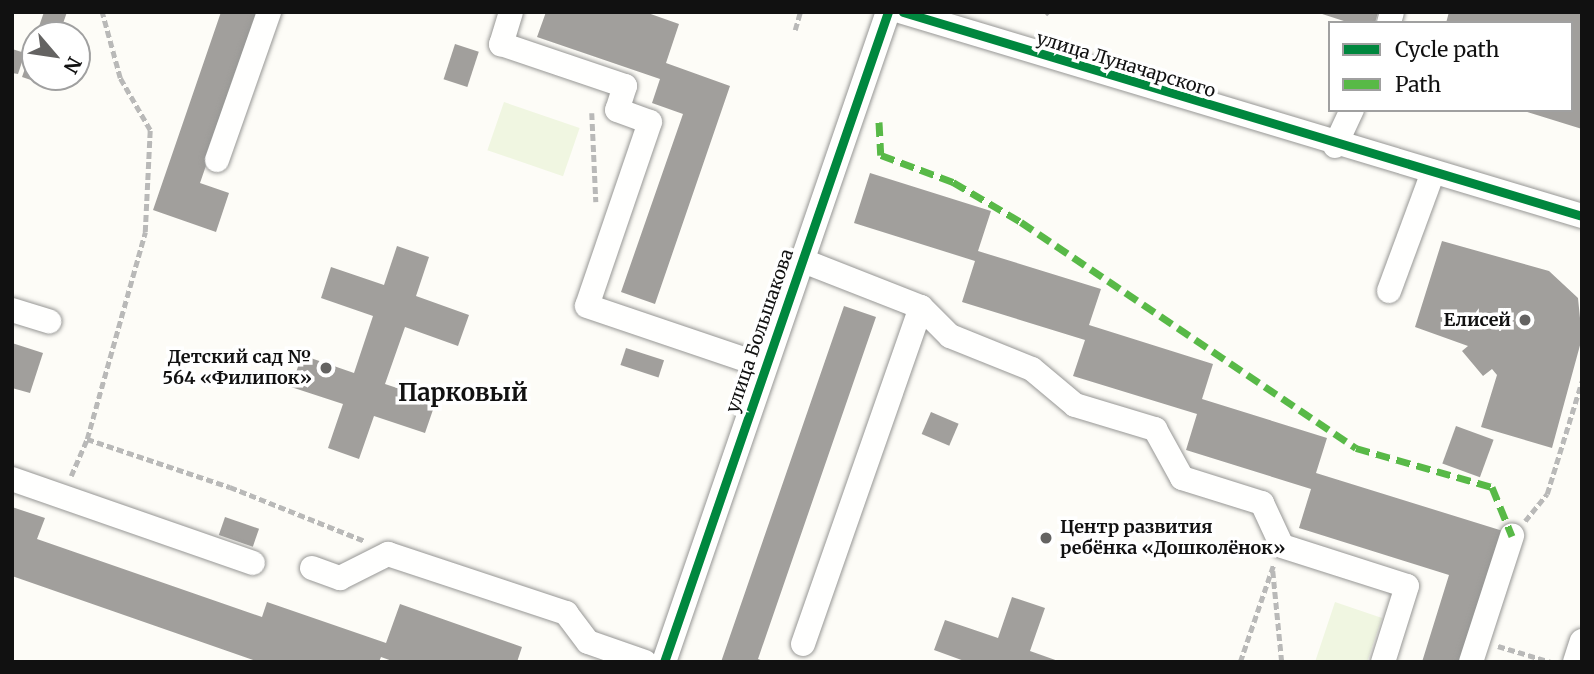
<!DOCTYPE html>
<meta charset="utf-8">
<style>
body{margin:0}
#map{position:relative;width:1594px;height:674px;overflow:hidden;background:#fdfcf7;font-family:Merriweather,serif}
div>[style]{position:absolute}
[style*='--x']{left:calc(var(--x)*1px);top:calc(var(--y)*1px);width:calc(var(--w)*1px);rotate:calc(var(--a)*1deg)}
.pitch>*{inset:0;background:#f0f6e1;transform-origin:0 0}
.building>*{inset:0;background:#a19f9c;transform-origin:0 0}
.path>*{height:4.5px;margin-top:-2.25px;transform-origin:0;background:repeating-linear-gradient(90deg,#b9b9b8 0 7px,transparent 0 10.5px)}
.roads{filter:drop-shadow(0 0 2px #979795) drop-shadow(0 0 2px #979795)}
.minor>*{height:24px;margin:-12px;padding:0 12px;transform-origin:12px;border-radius:12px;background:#fffffe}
.quiet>*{height:7px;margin-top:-3.5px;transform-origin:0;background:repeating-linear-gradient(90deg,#58b947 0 14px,transparent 0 21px)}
.cycleway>*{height:9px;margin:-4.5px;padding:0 4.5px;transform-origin:4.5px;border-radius:4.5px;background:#00873e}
.dots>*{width:19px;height:19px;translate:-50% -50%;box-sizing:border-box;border:4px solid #fff;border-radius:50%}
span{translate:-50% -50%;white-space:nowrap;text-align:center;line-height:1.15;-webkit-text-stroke:7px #fff;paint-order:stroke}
.street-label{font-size:18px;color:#111}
.poi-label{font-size:18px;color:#111;font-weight:700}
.right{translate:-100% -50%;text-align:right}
.left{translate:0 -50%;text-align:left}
.district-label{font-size:24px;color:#111;font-weight:700}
.frame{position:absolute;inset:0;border:14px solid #111;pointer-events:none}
.legend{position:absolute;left:1328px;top:21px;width:245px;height:91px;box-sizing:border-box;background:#fff;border:2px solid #a0a0a0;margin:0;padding:9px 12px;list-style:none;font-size:21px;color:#111}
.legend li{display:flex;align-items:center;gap:14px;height:35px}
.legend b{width:35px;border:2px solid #a0a0a0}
.north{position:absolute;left:21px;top:21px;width:70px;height:70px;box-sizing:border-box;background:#fff;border:2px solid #a0a0a0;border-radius:50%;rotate:119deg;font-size:19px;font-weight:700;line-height:28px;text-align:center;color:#111}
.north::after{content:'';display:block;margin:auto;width:24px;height:32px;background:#646362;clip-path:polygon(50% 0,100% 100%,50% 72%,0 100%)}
</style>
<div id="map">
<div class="pitch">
<div style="left:504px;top:102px;width:80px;height:51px;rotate:19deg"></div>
<div style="clip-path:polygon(1335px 602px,1382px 618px,1367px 662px,1315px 662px)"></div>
</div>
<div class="building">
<div style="clip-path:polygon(44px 12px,67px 12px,59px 35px,36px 35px)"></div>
<div style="clip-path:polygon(221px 12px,259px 12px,200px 183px,229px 193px,216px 232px,153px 210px)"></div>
<div style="clip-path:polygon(546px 12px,645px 12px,679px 24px,666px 63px,730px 86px,655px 304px,621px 292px,683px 114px,652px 103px,660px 79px,537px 37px)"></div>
<div style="clip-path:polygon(1316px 12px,1378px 12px,1375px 23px,1350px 23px)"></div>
<div style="clip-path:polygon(1449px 12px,1582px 12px,1582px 129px,1524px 111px,1571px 110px,1571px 23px,1446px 23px)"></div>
<div style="clip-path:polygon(35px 40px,35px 77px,45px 77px,43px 84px,22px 77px)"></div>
<div style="left:455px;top:44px;width:25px;height:37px;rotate:18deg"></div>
<div style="clip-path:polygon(12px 49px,25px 53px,18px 74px,12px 73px)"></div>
<div style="clip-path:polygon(870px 173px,991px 211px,978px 251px,1101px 289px,1089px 325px,1213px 364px,1202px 399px,1327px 438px,1316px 473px,1503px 531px,1462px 662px,1422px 662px,1449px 575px,1299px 528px,1311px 489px,1186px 450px,1197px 414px,1073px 376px,1085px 340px,962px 302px,975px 261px,854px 223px)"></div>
<div style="clip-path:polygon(1442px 241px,1549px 271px,1578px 298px,1582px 338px,1552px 448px,1481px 427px,1497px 375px,1492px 369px,1483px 376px,1462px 351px,1468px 346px,1415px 327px)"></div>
<div style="clip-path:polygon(397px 246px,429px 257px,416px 296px,469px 315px,458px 346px,405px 327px,385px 384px,436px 401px,425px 433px,374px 416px,359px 459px,328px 448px,343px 404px,291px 387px,302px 355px,354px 373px,373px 316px,321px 298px,331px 267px,384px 285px)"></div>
<div style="clip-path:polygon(844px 306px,876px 317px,758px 659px,766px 662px,721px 662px)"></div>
<div style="clip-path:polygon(12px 343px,43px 353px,30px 393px,12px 388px)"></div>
<div style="left:626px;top:348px;width:40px;height:18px;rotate:18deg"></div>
<div style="left:931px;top:412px;width:30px;height:24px;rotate:23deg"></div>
<div style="left:1456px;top:426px;width:40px;height:40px;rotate:20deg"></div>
<div style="clip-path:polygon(12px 507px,45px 518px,37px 539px,262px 617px,267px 602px,386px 643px,400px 604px,522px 647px,517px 662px,395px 662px,381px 657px,379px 662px,259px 662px,12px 576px)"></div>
<div style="left:225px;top:517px;width:36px;height:19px;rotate:19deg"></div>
<div style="clip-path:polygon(1012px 597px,1045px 608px,1030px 651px,1061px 662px,967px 662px,934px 650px,945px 620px,998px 638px)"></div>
</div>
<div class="path">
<div style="--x:1047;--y:12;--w:3;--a:45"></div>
<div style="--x:795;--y:30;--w:19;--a:-74"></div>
<div style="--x:592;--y:113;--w:89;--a:87.4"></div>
<div style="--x:87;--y:439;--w:151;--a:18.6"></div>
<div style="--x:230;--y:487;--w:145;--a:21.8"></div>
<div style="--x:71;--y:476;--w:40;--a:-66.6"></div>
<div style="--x:87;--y:439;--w:215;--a:-74.3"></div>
<div style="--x:145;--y:232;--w:102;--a:-87.2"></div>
<div style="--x:150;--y:130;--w:60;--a:-120"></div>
<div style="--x:120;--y:78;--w:68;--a:-105.3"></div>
<div style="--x:1525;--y:521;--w:35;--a:-51"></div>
<div style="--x:1547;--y:494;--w:118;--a:-72.8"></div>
<div style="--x:1273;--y:571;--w:91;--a:84.4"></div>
<div style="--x:1498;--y:646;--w:55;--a:16.8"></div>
<div style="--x:1240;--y:662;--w:102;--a:-71"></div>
</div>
<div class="roads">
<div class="minor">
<div style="--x:511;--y:12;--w:34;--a:107"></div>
<div style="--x:501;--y:44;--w:131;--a:18.7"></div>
<div style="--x:625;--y:86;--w:25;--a:108"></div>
<div style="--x:617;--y:110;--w:35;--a:20"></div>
<div style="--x:650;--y:122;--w:194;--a:108.9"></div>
<div style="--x:587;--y:306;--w:187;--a:18.7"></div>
<div style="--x:903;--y:12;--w:709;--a:16.72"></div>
<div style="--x:1389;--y:23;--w:11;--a:-75"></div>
<div style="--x:1335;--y:146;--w:40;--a:-65"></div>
<div style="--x:217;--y:160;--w:157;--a:-70.6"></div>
<div style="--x:801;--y:260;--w:129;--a:21.4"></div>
<div style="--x:921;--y:307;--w:41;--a:45"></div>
<div style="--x:950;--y:336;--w:88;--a:21.9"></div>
<div style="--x:1032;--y:369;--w:56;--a:39.9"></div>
<div style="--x:1075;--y:405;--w:84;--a:16.7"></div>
<div style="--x:1155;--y:429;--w:56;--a:61.1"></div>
<div style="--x:1182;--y:478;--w:84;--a:17.4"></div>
<div style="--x:1262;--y:503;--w:47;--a:65.1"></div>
<div style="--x:1282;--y:546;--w:131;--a:17.7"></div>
<div style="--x:1407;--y:586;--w:80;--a:107.5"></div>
<div style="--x:1389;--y:291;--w:127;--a:-69.7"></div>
<div style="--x:12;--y:310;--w:39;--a:17"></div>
<div style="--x:12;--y:479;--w:255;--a:19.2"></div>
<div style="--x:312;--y:568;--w:30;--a:20"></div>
<div style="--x:340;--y:578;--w:54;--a:-26.6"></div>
<div style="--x:388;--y:554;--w:188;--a:18.3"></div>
<div style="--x:566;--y:613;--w:36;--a:53"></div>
<div style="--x:588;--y:642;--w:60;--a:19.3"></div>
<div style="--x:803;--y:644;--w:357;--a:-70.7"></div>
<div style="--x:664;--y:662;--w:688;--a:-70.99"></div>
<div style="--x:1471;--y:662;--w:133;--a:-72"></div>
<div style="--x:1575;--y:662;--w:22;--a:-72"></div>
</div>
</div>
<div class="quiet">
<div style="--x:879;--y:122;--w:33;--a:87"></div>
<div style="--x:881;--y:155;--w:77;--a:20.6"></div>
<div style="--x:953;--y:182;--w:79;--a:30.5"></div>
<div style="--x:1021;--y:222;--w:404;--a:34"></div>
<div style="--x:1356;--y:448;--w:141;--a:16"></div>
<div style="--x:1492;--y:487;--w:53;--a:67.8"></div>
</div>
<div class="cycleway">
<div style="--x:903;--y:12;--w:709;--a:16.72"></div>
<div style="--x:664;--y:662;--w:688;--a:-70.99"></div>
</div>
<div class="dots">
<div style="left:1525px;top:320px;background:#646362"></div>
<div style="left:326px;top:368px;background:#646362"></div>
<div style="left:1046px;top:538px;background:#646362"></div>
</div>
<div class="street-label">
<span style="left:1126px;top:65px;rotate:17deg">улица Луначарского</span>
<span style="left:760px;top:331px;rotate:-71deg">улица Большакова</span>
</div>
<div class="poi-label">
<span class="right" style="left:1511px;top:320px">Елисей</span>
<span class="right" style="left:312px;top:368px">Детский сад №<br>564 «Филипок»</span>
<span class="left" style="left:1060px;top:538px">Центр развития<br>ребёнка «Дошколёнок»</span>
</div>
<div class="district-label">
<span style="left:463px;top:393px">Парковый</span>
</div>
<div class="frame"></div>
<ul class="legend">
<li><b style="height:9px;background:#00873e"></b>Cycle path</li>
<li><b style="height:9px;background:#58b947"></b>Path</li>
</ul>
<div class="north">N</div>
</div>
